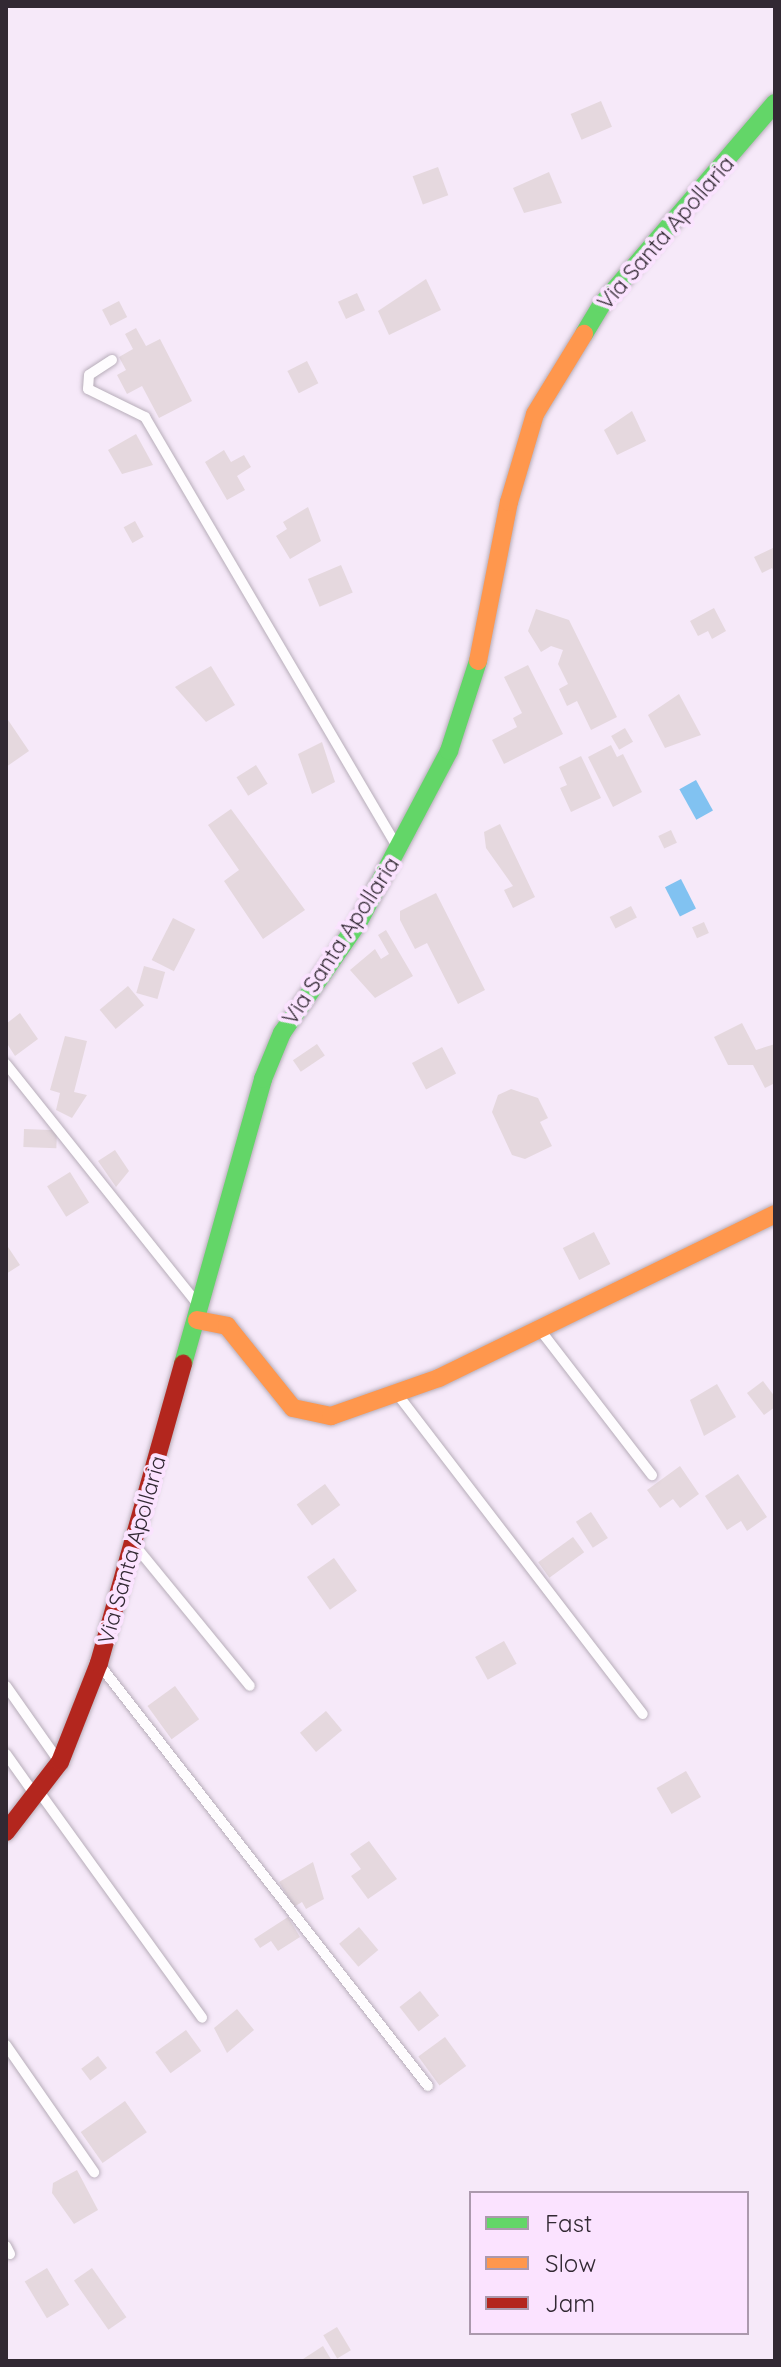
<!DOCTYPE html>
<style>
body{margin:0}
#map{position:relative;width:781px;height:2367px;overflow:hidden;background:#f6e9f9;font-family:Quicksand,sans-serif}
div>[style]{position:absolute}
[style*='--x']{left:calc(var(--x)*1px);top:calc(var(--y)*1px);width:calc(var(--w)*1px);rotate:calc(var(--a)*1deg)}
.water>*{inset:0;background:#81c2f1;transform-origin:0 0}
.building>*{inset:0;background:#e5d8de;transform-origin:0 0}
.roads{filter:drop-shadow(0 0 2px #b7adb9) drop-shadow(0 0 2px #b7adb9)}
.lane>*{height:10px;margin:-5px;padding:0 5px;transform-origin:5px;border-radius:5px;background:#fefcfe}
.fast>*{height:18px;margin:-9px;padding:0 9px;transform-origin:9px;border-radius:9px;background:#63d668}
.slow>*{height:18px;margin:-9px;padding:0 9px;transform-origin:9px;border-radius:9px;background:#ff974d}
.jam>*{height:18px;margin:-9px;padding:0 9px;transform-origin:9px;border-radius:9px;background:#b3261e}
span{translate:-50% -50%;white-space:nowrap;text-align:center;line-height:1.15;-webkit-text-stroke:8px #fbe3ff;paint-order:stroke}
.street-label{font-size:22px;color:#322933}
.frame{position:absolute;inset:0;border:8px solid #322933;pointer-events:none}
.legend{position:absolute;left:469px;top:2191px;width:280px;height:144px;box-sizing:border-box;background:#fbe3ff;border:2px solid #ab99ad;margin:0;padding:10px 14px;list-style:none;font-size:24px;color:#322933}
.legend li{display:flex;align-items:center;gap:16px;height:40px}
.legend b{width:40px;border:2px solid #ab99ad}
</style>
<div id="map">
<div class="water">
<div style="left:696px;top:780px;width:35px;height:19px;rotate:61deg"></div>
<div style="left:681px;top:879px;width:33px;height:18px;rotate:63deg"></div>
</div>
<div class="building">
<div style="left:601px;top:101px;width:28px;height:33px;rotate:67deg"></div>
<div style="left:438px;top:167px;width:30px;height:27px;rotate:70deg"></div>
<div style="clip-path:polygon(549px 172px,562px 203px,524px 213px,513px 188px)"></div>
<div style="clip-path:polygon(426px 279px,441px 310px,389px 335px,378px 311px)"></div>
<div style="left:357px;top:293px;width:19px;height:21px;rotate:65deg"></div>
<div style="left:119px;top:301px;width:18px;height:19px;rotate:63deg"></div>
<div style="clip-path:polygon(136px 328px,146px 346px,160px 339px,192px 401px,159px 418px,142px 386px,127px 394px,117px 375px,126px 370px,119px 357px,133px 349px,125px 334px)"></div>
<div style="left:307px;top:361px;width:25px;height:22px;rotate:63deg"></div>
<div style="clip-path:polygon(632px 411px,646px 441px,617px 455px,604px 430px)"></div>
<div style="clip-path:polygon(136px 434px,153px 465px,122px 474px,108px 450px)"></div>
<div style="clip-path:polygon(224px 450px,231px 462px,244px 455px,251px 467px,237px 476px,245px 490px,227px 500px,205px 462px)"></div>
<div style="clip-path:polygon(308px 507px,321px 541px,290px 559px,276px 536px,287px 529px,283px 522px)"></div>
<div style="left:135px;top:521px;width:18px;height:13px;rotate:61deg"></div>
<div style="clip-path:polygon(775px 537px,775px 574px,772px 568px,762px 573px,754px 557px,775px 547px)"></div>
<div style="left:341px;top:565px;width:30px;height:36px;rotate:67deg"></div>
<div style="clip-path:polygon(714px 608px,726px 631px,712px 639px,708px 631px,698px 636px,690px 621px)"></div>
<div style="clip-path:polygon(536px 609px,569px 620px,617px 717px,591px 730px,577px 701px,567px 706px,559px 689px,568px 684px,558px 664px,563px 650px,551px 646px,541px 652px,528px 631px)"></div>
<div style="clip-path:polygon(528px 665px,563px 734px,504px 764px,492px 740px,517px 727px,513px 718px,522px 713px,504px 677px)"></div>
<div style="clip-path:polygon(211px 666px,235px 705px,206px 722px,175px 687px)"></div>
<div style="clip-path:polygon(679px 694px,701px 735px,665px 748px,648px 715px)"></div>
<div style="clip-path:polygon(6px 717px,29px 751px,6px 767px)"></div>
<div style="left:625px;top:728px;width:16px;height:16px;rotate:60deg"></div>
<div style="clip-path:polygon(322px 742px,335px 782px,312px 794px,298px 754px)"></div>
<div style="clip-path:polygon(611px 745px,617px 757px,623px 754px,642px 792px,613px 807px,588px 757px)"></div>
<div style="clip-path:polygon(581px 756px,601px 798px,571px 812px,560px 788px,567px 785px,559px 767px)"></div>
<div style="left:256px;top:765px;width:22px;height:23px;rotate:58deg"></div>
<div style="clip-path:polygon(231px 809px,305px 910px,263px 939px,224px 881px,239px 870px,208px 825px)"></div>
<div style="clip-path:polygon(500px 824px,535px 897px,513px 908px,504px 890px,513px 886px,486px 848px,484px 832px)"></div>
<div style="left:671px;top:830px;width:14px;height:14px;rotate:65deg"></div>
<div style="clip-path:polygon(436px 893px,485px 990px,458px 1004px,427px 943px,415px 949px,400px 920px,400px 911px)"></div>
<div style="left:631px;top:906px;width:13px;height:24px;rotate:63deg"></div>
<div style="left:173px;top:918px;width:25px;height:47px;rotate:27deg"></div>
<div style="left:704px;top:922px;width:12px;height:13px;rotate:66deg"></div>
<div style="clip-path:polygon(386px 930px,413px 976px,375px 998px,350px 970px,375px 949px,381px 959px,389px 954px,378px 935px)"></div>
<div style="left:144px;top:966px;width:22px;height:28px;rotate:16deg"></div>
<div style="left:128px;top:986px;width:25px;height:37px;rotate:50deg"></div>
<div style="clip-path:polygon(20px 1013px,38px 1039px,15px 1056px,6px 1042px,6px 1024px)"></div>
<div style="clip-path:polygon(742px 1023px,756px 1050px,775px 1044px,775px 1083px,765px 1088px,753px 1065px,728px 1065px,714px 1037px)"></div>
<div style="clip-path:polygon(65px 1036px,87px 1041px,74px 1092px,87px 1095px,72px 1118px,56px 1110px,60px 1093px,50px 1090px)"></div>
<div style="left:317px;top:1044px;width:14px;height:29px;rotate:56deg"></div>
<div style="left:442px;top:1047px;width:30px;height:34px;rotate:62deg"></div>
<div style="clip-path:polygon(511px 1089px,538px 1098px,548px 1118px,540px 1122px,552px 1146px,525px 1159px,512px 1155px,492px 1112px,498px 1095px)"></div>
<div style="left:24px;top:1129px;width:33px;height:18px;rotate:2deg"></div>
<div style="clip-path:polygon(115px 1150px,129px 1171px,116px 1187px,98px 1161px)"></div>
<div style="left:70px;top:1172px;width:36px;height:27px;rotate:58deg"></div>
<div style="left:594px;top:1232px;width:36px;height:35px;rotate:63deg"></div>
<div style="clip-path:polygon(6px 1244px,20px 1265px,6px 1274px)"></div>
<div style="clip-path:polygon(763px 1381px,775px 1397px,775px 1407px,764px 1415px,747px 1393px)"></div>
<div style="clip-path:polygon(717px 1384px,736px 1417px,704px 1436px,690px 1400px)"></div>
<div style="clip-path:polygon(680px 1466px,699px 1494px,680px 1508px,673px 1499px,660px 1508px,647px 1490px)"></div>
<div style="clip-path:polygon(738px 1474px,767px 1517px,747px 1531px,741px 1521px,727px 1530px,705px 1496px)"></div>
<div style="left:325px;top:1484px;width:26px;height:35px;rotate:54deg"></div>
<div style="left:591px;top:1512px;width:31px;height:18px;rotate:57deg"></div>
<div style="left:573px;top:1537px;width:19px;height:43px;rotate:54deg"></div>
<div style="left:334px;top:1558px;width:40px;height:33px;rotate:55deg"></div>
<div style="left:504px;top:1641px;width:26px;height:33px;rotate:61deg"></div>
<div style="left:175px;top:1686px;width:41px;height:34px;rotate:54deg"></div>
<div style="left:326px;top:1711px;width:25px;height:34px;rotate:50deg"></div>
<div style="left:686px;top:1771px;width:30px;height:34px;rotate:60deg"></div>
<div style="clip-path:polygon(369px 1841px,397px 1879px,368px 1899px,351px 1876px,361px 1869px,350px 1854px)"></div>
<div style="clip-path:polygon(313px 1862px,324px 1899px,306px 1909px,302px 1902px,294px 1907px,279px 1882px)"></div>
<div style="clip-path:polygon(288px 1917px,300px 1937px,278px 1951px,271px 1941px,260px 1948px,254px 1939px)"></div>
<div style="left:359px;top:1927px;width:30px;height:26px;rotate:50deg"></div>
<div style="left:420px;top:1991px;width:31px;height:26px;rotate:52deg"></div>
<div style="clip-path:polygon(237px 2009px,254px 2030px,227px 2053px,214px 2028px)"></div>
<div style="left:186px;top:2030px;width:26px;height:38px;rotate:54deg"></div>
<div style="left:445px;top:2037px;width:36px;height:33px;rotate:54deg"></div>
<div style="left:98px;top:2056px;width:15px;height:21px;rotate:53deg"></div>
<div style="left:125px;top:2101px;width:38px;height:54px;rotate:55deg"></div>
<div style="clip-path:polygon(77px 2170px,98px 2210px,74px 2224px,52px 2193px,53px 2183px)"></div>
<div style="left:47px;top:2268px;width:43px;height:26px;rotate:59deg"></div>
<div style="left:92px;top:2268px;width:60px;height:22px;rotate:55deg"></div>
<div style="left:337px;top:2327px;width:27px;height:16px;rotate:59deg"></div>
<div style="clip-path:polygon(323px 2346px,332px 2361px,300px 2361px)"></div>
</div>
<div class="roads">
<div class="lane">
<div style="--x:112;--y:360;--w:27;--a:147"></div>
<div style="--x:89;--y:375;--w:14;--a:94"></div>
<div style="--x:88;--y:389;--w:64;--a:26.2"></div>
<div style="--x:145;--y:417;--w:495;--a:59.6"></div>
<div style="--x:6;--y:1064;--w:306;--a:51.4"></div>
<div style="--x:541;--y:1331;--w:182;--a:52.4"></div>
<div style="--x:398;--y:1395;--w:402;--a:52.5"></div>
<div style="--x:137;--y:1548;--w:178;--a:50.7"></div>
<div style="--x:102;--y:1668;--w:530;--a:52.05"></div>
<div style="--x:6;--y:1686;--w:90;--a:54.9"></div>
<div style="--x:6;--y:1754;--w:47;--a:54.6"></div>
<div style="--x:40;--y:1793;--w:277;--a:54.2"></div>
<div style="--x:6;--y:2045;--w:155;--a:55.3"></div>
<div style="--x:6;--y:2246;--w:9;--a:63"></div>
</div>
<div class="fast">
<div style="--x:584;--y:334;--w:35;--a:-59"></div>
<div style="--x:602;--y:304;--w:265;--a:-49.3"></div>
<div style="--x:183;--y:1364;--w:296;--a:-74.3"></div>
<div style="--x:263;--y:1079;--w:50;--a:-67.6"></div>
<div style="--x:282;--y:1033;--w:134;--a:-55.4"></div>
<div style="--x:358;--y:923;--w:195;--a:-62.1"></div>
<div style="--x:449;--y:751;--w:95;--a:-72.1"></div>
</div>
<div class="slow">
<div style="--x:478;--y:661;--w:162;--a:-79"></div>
<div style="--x:509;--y:502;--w:92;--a:-73.5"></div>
<div style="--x:535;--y:414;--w:94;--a:-58.5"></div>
<div style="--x:197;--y:1320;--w:31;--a:11"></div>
<div style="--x:227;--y:1326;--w:105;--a:51.2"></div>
<div style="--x:293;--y:1408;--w:39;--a:12"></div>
<div style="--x:331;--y:1416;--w:114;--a:-19.4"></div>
<div style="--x:439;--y:1378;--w:374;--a:-26"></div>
</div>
<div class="jam">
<div style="--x:6;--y:1832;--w:88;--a:-52.4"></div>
<div style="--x:60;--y:1762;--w:106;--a:-68.5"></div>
<div style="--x:99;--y:1663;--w:311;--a:-74.3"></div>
</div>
</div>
<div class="street-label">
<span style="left:666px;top:233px;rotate:-49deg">Via Santa Apollaria</span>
<span style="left:341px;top:941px;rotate:-57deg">Via Santa Apollaria</span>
<span style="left:132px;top:1550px;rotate:-74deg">Via Santa Apollaria</span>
</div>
<div class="frame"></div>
<ul class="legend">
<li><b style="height:10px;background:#63d668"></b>Fast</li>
<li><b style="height:10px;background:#ff974d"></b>Slow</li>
<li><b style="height:10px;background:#b3261e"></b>Jam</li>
</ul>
</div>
